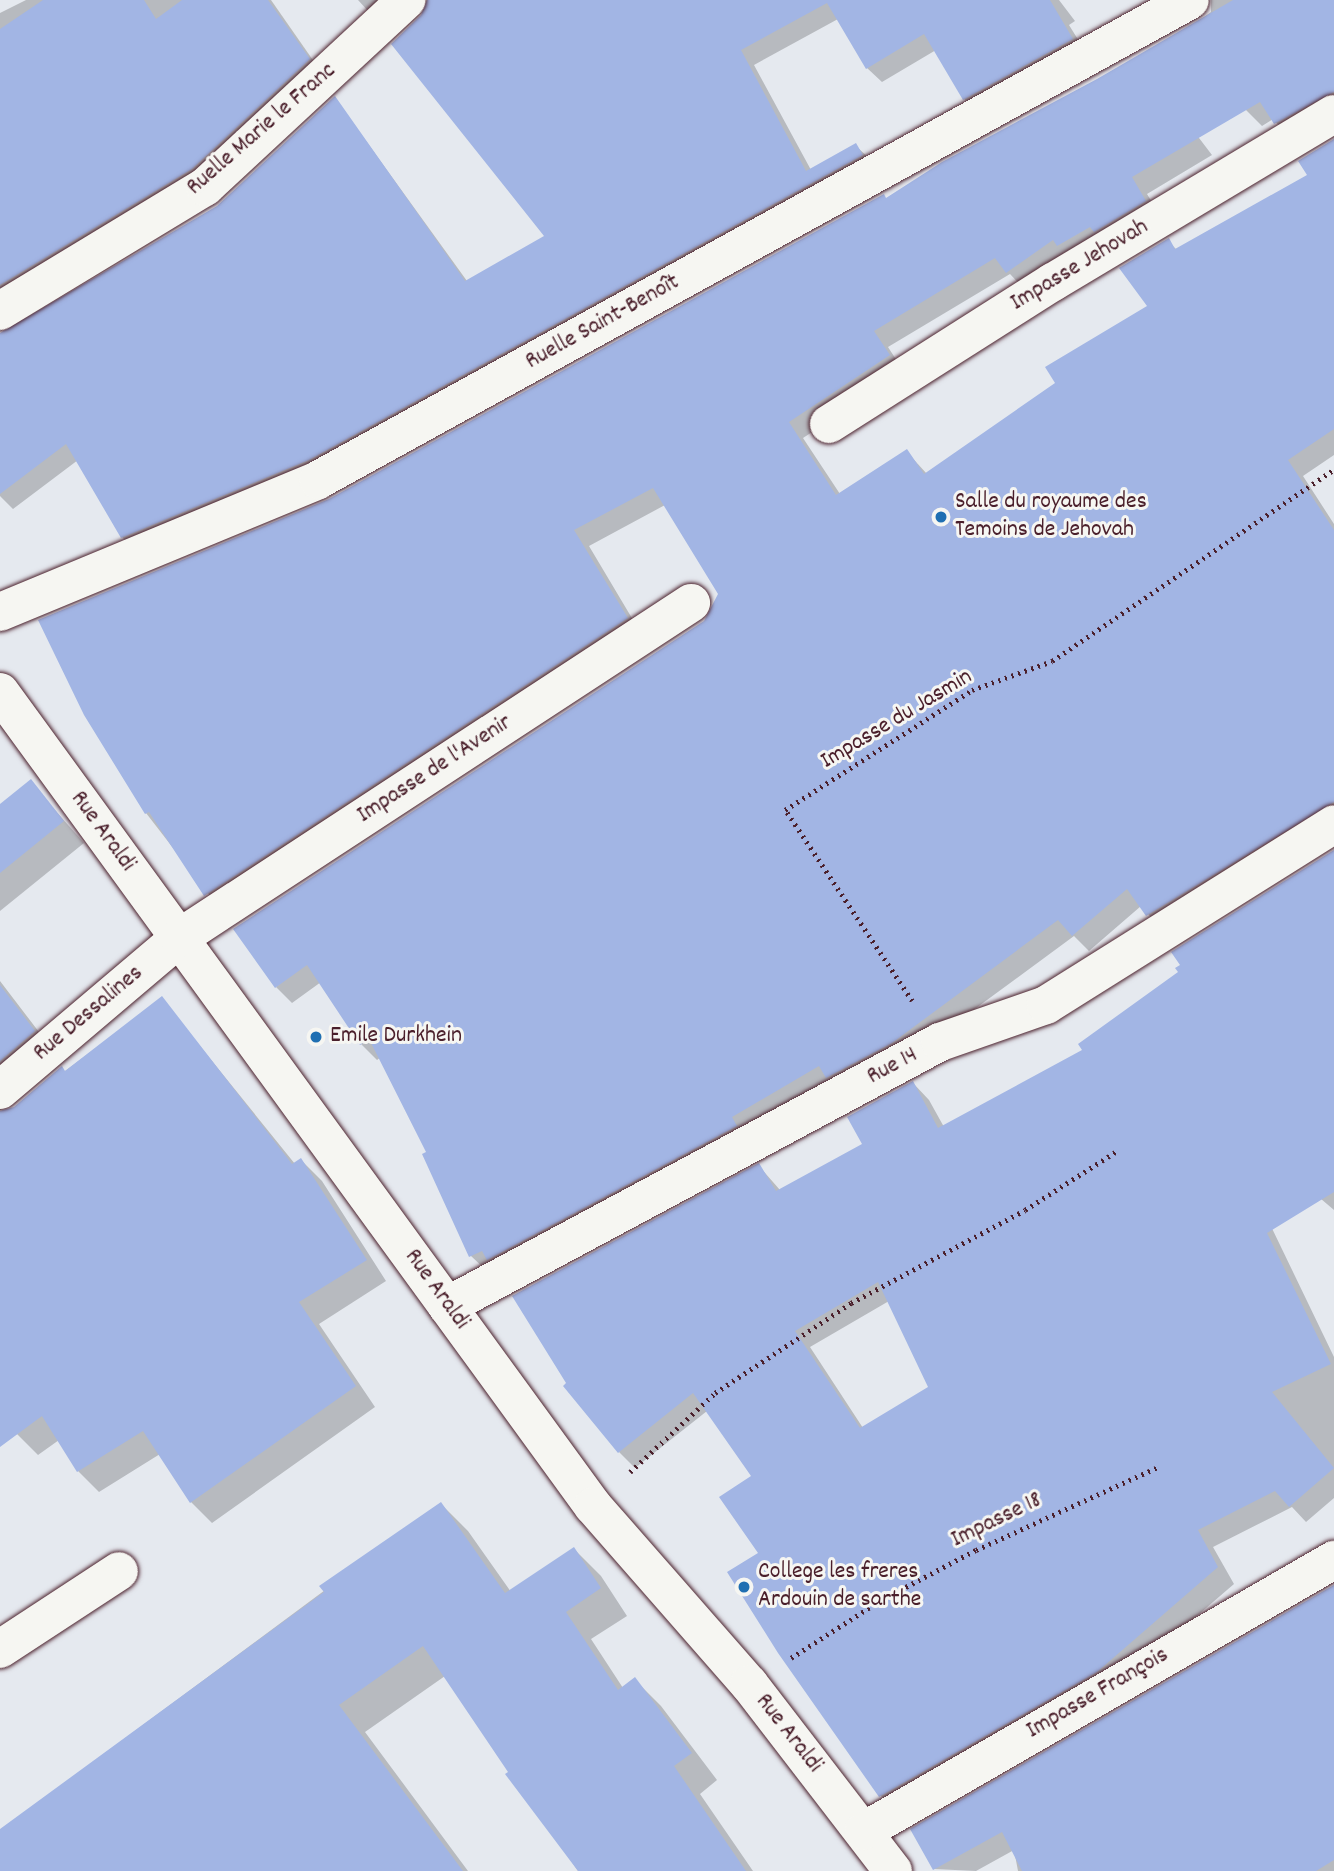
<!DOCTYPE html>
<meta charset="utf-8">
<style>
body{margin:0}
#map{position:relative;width:1334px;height:1871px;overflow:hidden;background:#e5e9ef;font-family:Dekko,sans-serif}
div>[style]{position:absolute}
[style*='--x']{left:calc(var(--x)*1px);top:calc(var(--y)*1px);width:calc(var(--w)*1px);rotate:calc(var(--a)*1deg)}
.shadow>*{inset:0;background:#0003}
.building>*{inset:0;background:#a2b5e4}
.path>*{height:4.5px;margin-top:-2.25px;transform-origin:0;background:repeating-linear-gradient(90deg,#4a1f2b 0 2px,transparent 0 7px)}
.roads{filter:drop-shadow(0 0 2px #4a1f2b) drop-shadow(0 0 2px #4a1f2b)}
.minor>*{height:38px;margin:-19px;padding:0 19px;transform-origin:19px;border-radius:19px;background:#f6f6f2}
.dots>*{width:19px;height:19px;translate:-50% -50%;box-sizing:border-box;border:4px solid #f6f6f2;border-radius:50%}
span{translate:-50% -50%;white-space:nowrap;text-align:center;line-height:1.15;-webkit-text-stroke:6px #f6f6f2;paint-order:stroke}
.street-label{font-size:24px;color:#4a1f2b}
.poi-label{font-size:24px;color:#4a1f2b}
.left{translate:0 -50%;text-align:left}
</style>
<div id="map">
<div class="shadow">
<div style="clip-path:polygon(26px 0,271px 0,324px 76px,207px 185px,0 310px,0 13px)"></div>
<div style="clip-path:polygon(358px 0,407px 0,379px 23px)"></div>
<div style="clip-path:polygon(427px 0,1059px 0,1075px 21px,1069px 25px,1087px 54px,979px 113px,964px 99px,936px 50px,882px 82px,867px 68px,838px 19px,754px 65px,811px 170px,856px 146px,871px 160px,323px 474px,137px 552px,122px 537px,78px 460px,13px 509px,0 496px,0 356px,221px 205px,335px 98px,467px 281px,547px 237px)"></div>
<div style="clip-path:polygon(1211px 0,1334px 0,1334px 116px,1291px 139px,1273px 119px,1262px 126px,1246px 110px,1196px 23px,1211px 12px)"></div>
<div style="clip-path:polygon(1151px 75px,1212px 155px,1147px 194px,1161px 217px,1023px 288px,1010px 274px,888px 347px,904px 372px,803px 438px,840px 494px,906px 451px,927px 474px,1058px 384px,1149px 307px,1168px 241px,1177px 250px,1310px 176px,1334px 140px,1334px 455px,1303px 476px,1334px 524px,1334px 824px,1163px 931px,1141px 906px,1089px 951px,1074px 936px,908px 1058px,487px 1271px,471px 1256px,429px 1153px,381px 1057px,377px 1060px,361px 1044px,321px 982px,292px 1003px,276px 987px,705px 622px,720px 594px,665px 505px,589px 546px,642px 635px,221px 910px,146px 813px,85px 714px,329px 501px,887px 200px)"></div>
<div style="clip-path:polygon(30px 782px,84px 843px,0 911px,0 807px)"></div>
<div style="clip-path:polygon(evenodd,1334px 851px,1334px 1210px,1214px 1108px,1334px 1357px,1334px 1498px,1306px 1522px,1292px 1507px,1213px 1547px,1234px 1584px,1113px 1688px,897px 1812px,881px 1796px,760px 1553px,753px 1476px,707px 1411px,635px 1468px,619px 1452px,759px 1166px,780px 1190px,864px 1145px,913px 1083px,929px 1100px,944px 1127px,1085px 1050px,1334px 851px,889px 1301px,930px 1388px,863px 1428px,810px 1347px,889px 1301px)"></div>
<div style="clip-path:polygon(0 981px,55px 1053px,6px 1095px,0 1111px,14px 1109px,162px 999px,295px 1164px,301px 1160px,322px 1181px,386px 1281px,319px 1324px,375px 1407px,212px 1523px,191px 1502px,160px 1454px,99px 1492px,78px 1471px,59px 1440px,38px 1455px,17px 1434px,0 1437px)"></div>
<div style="clip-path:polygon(441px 1504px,468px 1531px,511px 1592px,574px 1549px,601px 1576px,627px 1616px,591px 1639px,623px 1688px,634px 1679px,661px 1706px,717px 1780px,700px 1794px,753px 1871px,578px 1871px,445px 1676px,365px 1732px,468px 1871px,3px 1871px,0 1831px)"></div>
<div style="clip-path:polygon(1334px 1587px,1334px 1871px,1018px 1871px,1014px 1850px,976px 1871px,934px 1869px)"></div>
</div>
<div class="building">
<div style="clip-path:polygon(43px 0,144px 0,156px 19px,182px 0,268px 0,310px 59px,192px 169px,0 285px,0 29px)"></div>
<div style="clip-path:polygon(427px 0,1050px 0,1073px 39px,963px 100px,924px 34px,866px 69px,827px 3px,741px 50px,806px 171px,856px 143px,863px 155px,309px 460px,121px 538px,66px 444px,0 494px,0 333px,217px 206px,335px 96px,465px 281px,544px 236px,391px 44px,421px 15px)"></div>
<div style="clip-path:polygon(1233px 0,1334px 0,1334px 92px,1274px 124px,1260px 102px,1132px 177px,1146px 201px,1094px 232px,1090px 227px,1057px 246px,1053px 240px,1006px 273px,995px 258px,874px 331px,890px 355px,789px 422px,836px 495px,907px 449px,924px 474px,1055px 383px,1045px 367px,1147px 306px,1119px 268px,1169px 238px,1175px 249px,1307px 175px,1298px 161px,1334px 139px,1334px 429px,1288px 460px,1334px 530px,1334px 802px,1146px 916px,1127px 889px,1072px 936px,1058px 920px,892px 1043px,826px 1078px,819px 1066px,732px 1117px,737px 1126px,487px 1260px,482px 1251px,469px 1257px,422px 1154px,426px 1152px,369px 1039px,360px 1045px,307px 965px,275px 988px,233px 929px,704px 621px,718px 594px,653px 488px,574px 530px,628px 618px,204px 896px,149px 812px,145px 814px,84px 715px,38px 620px,329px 499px,884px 194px,886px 198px,942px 162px,1097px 79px)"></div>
<div style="clip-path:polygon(31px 779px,64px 821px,0 873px,0 804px)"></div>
<div style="clip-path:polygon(evenodd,1334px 850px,1334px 1192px,1267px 1233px,1331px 1364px,1272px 1392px,1334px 1468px,1289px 1507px,1275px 1491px,1198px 1530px,1218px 1567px,1097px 1672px,879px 1797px,778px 1653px,727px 1572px,758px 1553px,719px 1497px,751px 1476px,693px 1393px,618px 1453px,563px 1386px,566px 1383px,512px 1296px,759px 1163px,776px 1191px,862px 1144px,847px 1117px,913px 1081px,938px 1128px,1082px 1050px,1078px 1044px,1178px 972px,1175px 968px,1180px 965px,1171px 952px,1334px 850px,878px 1282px,928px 1387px,860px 1428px,795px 1331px,878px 1282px)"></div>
<div style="clip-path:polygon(0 985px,35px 1031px,0 1061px)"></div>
<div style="clip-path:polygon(162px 996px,292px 1164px,301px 1158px,367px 1260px,299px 1302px,356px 1386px,190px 1503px,143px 1431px,77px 1472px,42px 1416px,0 1447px,0 1111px,14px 1107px,62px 1066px,65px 1071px)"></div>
<div style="clip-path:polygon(441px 1502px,505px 1593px,574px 1547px,601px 1588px,566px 1612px,618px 1690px,635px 1677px,692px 1753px,674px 1766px,746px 1871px,578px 1871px,505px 1774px,508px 1772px,423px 1646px,339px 1705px,463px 1871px,0 1871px,0 1829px,324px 1592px,319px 1586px)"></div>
<div style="clip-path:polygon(1334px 1585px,1334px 1860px,1316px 1871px,1022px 1871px,1002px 1832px,933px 1870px,910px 1829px)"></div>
</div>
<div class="path">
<div style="--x:912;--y:1001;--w:229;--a:-123.6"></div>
<div style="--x:785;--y:810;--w:222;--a:-32.7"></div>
<div style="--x:972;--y:690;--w:85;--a:-19.9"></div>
<div style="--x:1052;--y:661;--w:341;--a:-34.2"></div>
<div style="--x:630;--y:1472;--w:116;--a:-42.9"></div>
<div style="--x:715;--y:1393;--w:163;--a:-33.5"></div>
<div style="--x:851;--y:1303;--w:197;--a:-28.1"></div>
<div style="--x:1025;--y:1210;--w:109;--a:-32.7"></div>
<div style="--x:791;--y:1658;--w:107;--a:-32.8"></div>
<div style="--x:881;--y:1600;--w:107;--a:-27.8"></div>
<div style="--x:976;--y:1550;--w:200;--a:-24.5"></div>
</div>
<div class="roads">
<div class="minor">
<div style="--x:0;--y:311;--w:240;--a:-31.2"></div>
<div style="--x:205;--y:187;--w:275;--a:-42.9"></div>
<div style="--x:829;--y:424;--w:265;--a:-32.4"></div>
<div style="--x:1053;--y:282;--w:327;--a:-30.9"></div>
<div style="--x:0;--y:612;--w:344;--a:-22.5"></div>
<div style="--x:318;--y:480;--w:995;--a:-28.83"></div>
<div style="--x:0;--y:692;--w:1007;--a:53.93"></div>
<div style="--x:593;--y:1506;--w:237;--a:48.8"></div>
<div style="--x:749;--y:1684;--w:236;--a:52.4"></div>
<div style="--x:0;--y:1090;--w:235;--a:-40.3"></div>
<div style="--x:179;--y:938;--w:612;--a:-33.2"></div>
<div style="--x:447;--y:1306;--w:559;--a:-28.17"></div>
<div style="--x:940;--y:1042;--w:112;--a:-19.2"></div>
<div style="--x:1046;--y:1005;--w:340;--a:-32.1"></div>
<div style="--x:0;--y:1649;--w:142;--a:-33.2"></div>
<div style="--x:864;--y:1831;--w:543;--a:-29.97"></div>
</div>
</div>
<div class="dots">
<div style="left:941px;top:517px;background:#1f6fb2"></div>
<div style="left:316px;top:1037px;background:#1f6fb2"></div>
<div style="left:744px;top:1587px;background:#1f6fb2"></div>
</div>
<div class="street-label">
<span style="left:262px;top:130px;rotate:-41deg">Ruelle Marie le Franc</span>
<span style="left:1080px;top:266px;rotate:-31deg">Impasse Jehovah</span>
<span style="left:603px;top:323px;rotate:-29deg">Ruelle Saint-Benoît</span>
<span style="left:897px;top:720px;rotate:-31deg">Impasse du Jasmin</span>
<span style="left:435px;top:770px;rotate:-33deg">Impasse de l'Avenir</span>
<span style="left:102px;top:832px;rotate:54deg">Rue Araldi</span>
<span style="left:89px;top:1014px;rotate:-40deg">Rue Dessalines</span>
<span style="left:893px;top:1067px;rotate:-28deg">Rue 14</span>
<span style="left:436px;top:1290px;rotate:54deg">Rue Araldi</span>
<span style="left:997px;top:1521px;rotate:-26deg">Impasse 18</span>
<span style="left:1098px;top:1694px;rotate:-30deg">Impasse François</span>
<span style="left:788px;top:1734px;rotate:52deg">Rue Araldi</span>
</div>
<div class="poi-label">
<span class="left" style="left:955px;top:517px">Salle du royaume des<br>Temoins de Jehovah</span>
<span class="left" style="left:330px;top:1037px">Emile Durkhein</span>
<span class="left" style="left:758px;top:1587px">College les freres<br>Ardouin de sarthe</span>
</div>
</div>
